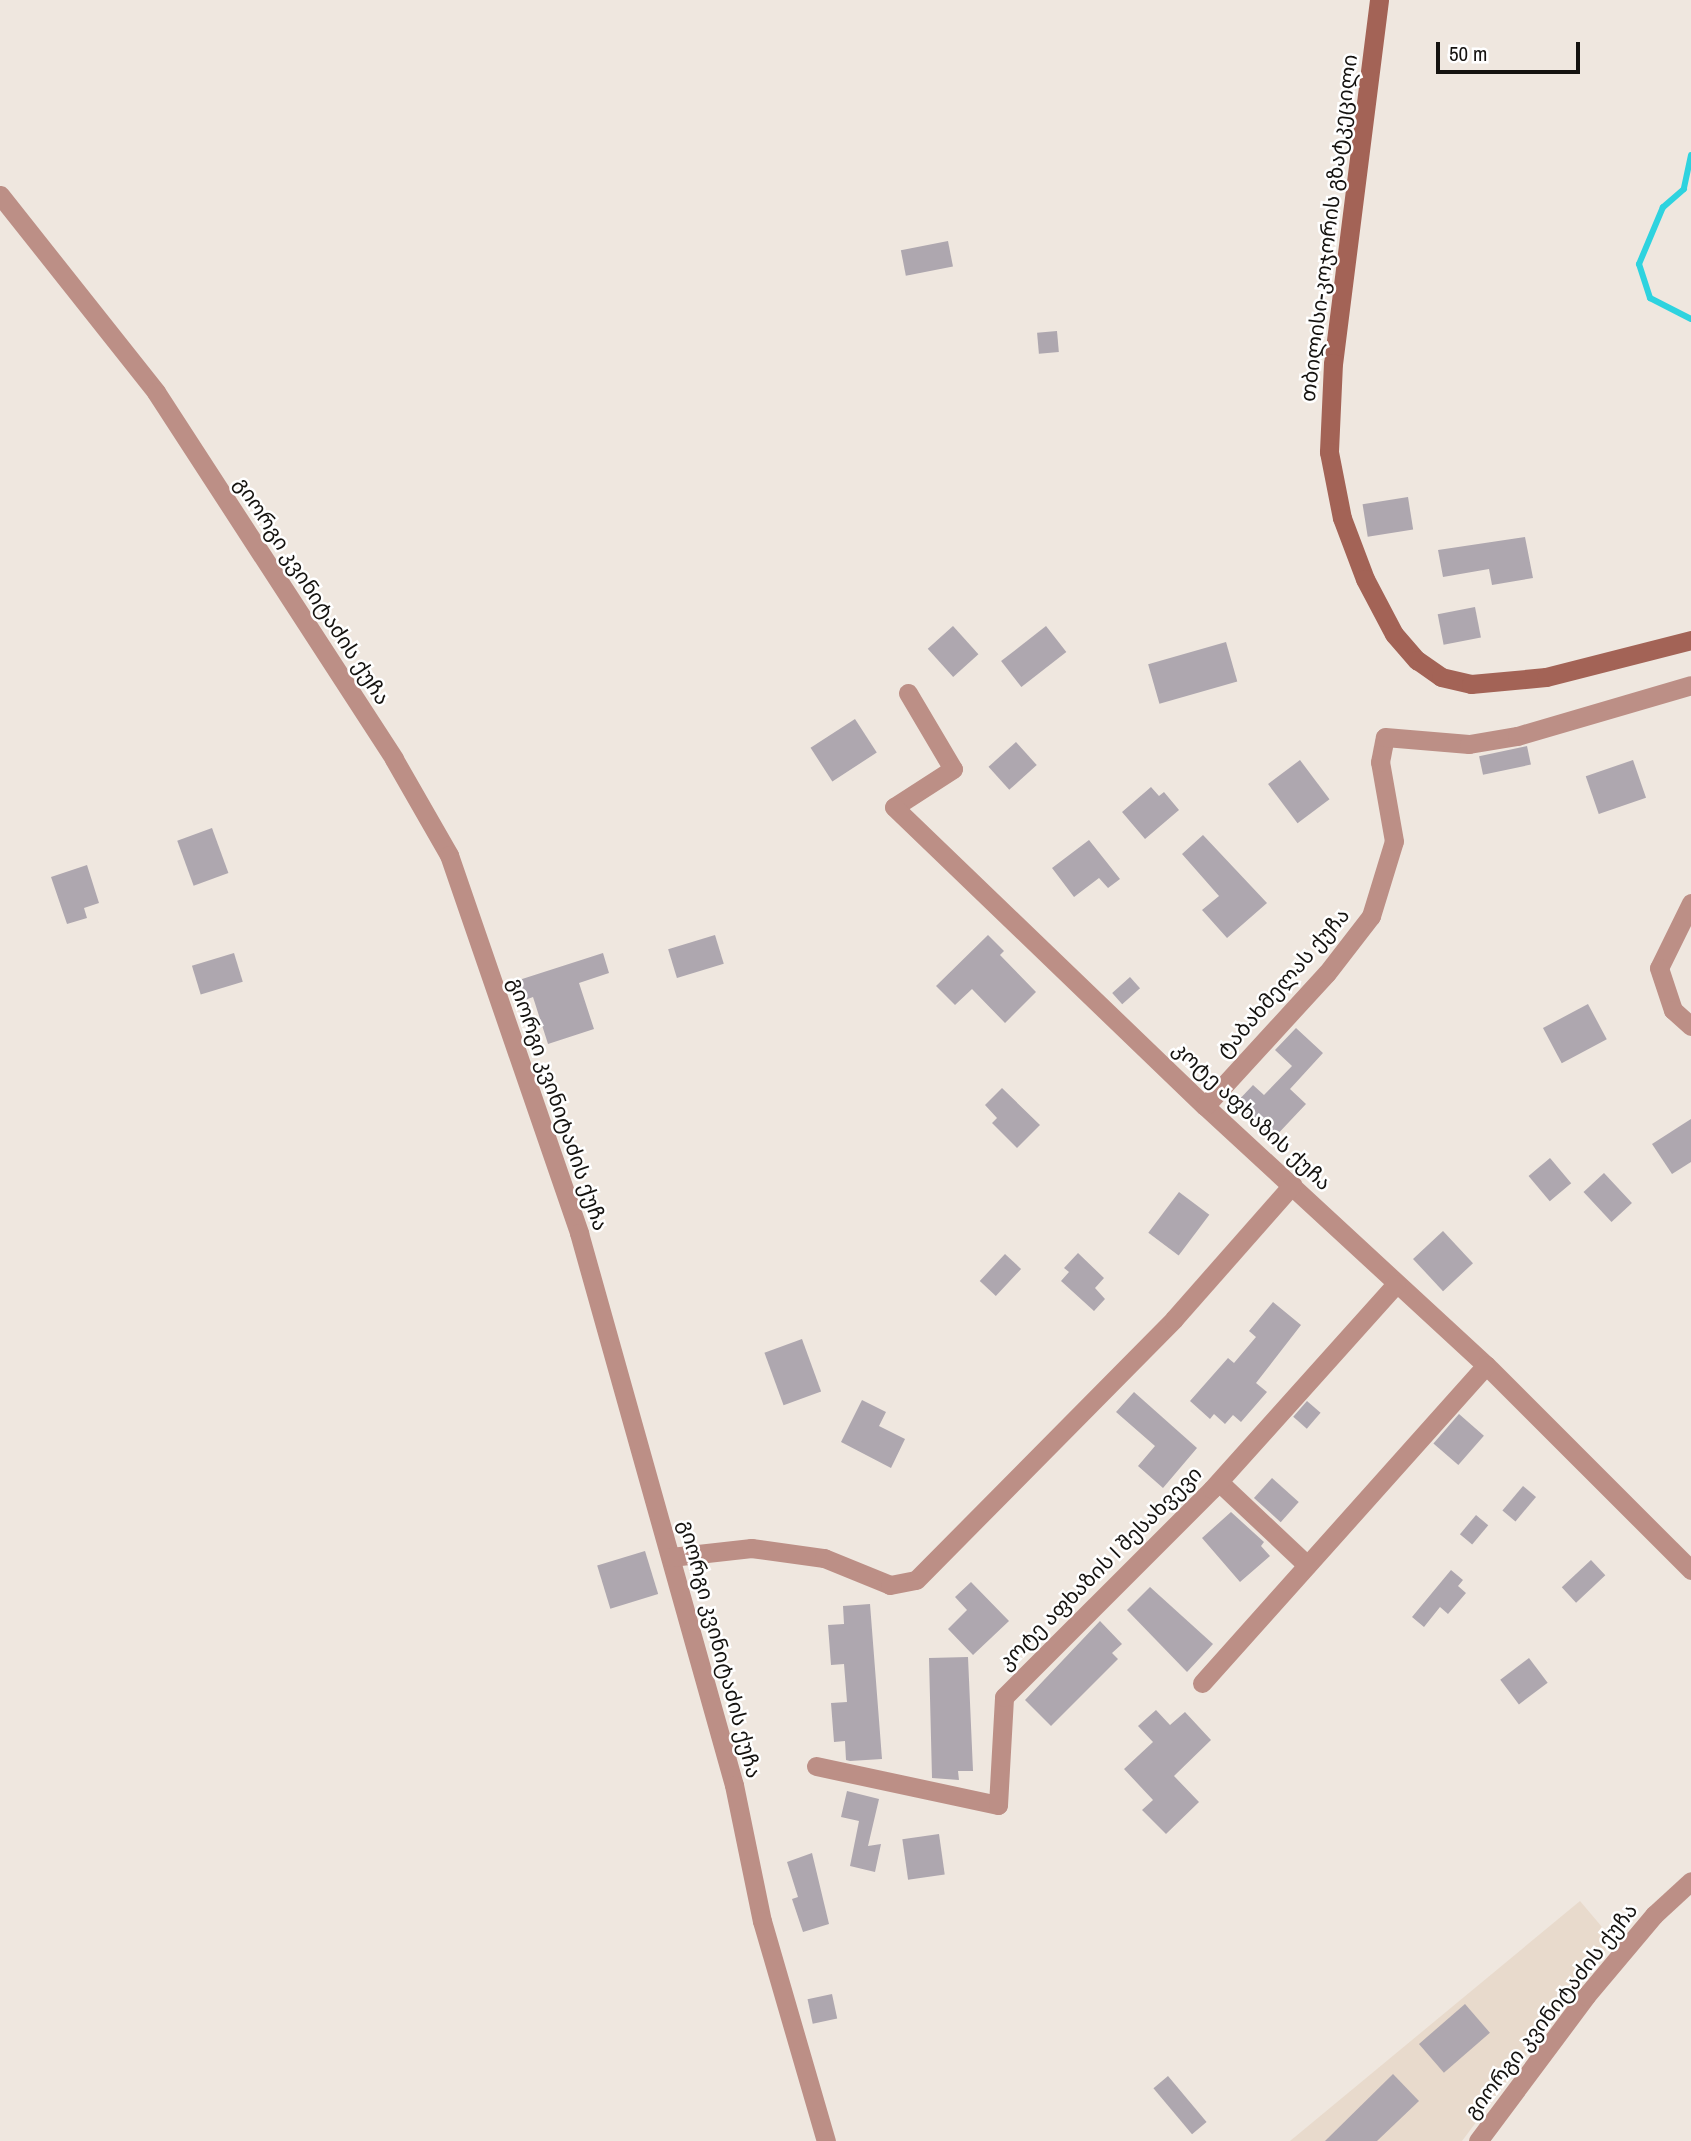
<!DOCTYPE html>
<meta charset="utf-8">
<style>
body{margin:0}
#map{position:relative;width:1691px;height:2141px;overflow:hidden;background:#efe7df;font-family:"Archivo Narrow","Noto Sans Georgian",sans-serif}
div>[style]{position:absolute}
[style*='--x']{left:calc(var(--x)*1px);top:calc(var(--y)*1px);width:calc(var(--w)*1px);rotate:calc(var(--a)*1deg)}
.built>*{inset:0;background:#e8dacc}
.stream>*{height:6px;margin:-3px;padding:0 3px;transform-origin:3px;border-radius:3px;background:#2ed3df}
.building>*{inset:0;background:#aea7af;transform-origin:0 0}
.minor>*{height:19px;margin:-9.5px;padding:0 9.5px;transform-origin:9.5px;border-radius:9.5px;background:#bc8f86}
.secondary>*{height:19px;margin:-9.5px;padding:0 9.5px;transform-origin:9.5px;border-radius:9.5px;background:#a36356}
span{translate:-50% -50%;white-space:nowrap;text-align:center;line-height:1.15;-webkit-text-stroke:5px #fff;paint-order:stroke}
.street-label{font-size:21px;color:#151310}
.scale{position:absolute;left:1436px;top:42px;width:144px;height:32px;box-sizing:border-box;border:4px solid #151310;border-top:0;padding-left:9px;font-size:21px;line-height:24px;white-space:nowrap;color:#151310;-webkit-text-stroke:5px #fff;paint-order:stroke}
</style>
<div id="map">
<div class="built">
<div style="clip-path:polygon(1580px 1901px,1613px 1940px,1462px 2141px,1290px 2141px)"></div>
</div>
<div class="stream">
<div style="--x:1691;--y:155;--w:35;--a:102"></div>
<div style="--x:1684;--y:189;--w:28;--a:139"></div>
<div style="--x:1663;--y:207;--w:62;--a:112.8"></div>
<div style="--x:1639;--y:264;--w:36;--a:72"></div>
<div style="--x:1650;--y:298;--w:46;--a:27.1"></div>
</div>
<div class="building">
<div style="left:948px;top:241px;width:26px;height:48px;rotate:79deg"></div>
<div style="left:1057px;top:331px;width:21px;height:20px;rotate:85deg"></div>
<div style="left:1408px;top:497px;width:33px;height:46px;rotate:81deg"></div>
<div style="clip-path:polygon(1525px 537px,1533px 578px,1492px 585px,1489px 569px,1443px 577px,1438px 550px)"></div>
<div style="left:1475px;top:607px;width:31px;height:38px;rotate:79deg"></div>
<div style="left:953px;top:626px;width:38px;height:34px;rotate:48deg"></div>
<div style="left:1046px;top:626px;width:33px;height:57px;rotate:52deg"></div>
<div style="left:1226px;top:642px;width:41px;height:81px;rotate:74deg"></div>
<div style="left:855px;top:719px;width:40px;height:53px;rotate:57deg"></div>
<div style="left:1016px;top:742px;width:31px;height:37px;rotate:48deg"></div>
<div style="left:1527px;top:746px;width:19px;height:49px;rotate:78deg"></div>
<div style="left:1300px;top:760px;width:49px;height:40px;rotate:53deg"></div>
<div style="left:1633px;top:760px;width:40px;height:50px;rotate:71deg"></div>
<div style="clip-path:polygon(1151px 787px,1159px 796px,1164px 792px,1179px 810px,1145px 839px,1122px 812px)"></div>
<div style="left:212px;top:828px;width:48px;height:37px;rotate:70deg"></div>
<div style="clip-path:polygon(1203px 835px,1267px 903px,1227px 938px,1202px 910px,1219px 896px,1182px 854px)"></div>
<div style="clip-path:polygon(1089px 840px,1120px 879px,1108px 888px,1099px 878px,1074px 897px,1052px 868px)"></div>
<div style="clip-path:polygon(87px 865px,99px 903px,84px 908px,87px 918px,67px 924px,51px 877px)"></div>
<div style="left:715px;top:935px;width:30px;height:49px;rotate:73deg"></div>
<div style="clip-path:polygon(988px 935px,1004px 951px,1000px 955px,1036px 992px,1005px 1023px,972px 989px,955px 1005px,936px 986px)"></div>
<div style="left:234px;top:953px;width:30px;height:44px;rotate:73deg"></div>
<div style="clip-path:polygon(603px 953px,609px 973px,579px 983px,594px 1029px,548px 1044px,533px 997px,525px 1000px,519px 980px)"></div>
<div style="left:1130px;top:977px;width:15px;height:24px;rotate:48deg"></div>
<div style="left:1588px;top:1004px;width:40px;height:51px;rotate:62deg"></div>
<div style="clip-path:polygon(1296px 1028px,1323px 1053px,1290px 1089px,1306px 1104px,1273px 1139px,1235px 1104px,1253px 1085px,1264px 1095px,1292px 1066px,1275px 1050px)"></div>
<div style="clip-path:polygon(1002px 1088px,1040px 1125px,1017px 1148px,992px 1123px,997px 1118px,985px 1105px)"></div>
<div style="clip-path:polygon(1691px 1119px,1691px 1162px,1672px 1174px,1652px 1144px)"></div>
<div style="left:1550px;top:1158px;width:33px;height:28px;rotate:50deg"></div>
<div style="left:1604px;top:1173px;width:41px;height:28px;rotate:47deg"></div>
<div style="left:1179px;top:1192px;width:38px;height:51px;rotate:37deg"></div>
<div style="left:1443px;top:1231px;width:44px;height:41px;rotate:47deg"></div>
<div style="clip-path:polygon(1078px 1253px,1104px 1278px,1095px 1288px,1105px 1299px,1094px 1311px,1061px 1281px,1069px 1272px,1064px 1268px)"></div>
<div style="left:1005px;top:1254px;width:22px;height:37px;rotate:43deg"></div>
<div style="clip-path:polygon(1273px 1302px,1301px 1325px,1256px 1383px,1267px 1392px,1241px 1422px,1233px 1415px,1225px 1424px,1214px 1414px,1210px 1419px,1190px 1401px,1228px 1358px,1234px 1363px,1256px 1337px,1249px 1331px)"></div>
<div style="left:802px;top:1339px;width:56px;height:40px;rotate:70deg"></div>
<div style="clip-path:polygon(1134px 1392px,1197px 1448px,1163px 1488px,1138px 1466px,1155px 1446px,1116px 1412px)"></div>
<div style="clip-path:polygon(862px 1400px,886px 1412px,879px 1426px,905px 1439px,891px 1468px,841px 1442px)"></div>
<div style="left:1307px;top:1401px;width:18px;height:21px;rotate:41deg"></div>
<div style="left:1459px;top:1414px;width:33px;height:39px;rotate:41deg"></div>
<div style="left:1272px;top:1478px;width:36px;height:27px;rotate:42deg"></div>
<div style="left:1523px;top:1486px;width:17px;height:32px;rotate:40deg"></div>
<div style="clip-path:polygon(1231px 1512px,1264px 1542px,1261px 1546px,1270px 1556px,1240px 1582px,1202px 1538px)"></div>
<div style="left:1476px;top:1515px;width:16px;height:25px;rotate:40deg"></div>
<div style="left:645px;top:1551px;width:45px;height:50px;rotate:73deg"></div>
<div style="left:1591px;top:1560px;width:21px;height:40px;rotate:47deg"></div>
<div style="clip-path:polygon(1451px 1570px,1463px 1580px,1458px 1586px,1466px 1593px,1448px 1614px,1440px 1607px,1424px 1627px,1412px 1617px)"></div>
<div style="clip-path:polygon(971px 1582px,1009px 1621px,973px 1655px,948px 1629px,967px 1610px,955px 1597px)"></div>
<div style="clip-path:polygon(1150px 1587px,1213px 1644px,1187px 1672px,1127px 1610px)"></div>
<div style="clip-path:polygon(870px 1604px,882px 1759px,850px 1761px,846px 1760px,845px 1741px,834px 1742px,831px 1703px,847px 1702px,844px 1664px,831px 1665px,828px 1625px,844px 1624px,843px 1606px)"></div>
<div style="clip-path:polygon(1100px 1621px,1122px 1644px,1112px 1653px,1118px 1659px,1051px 1726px,1025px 1700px)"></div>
<div style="clip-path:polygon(968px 1657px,973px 1771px,958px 1771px,959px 1780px,932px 1778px,929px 1658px)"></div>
<div style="left:1529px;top:1658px;width:31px;height:36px;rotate:53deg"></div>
<div style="clip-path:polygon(1156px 1710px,1170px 1725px,1185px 1712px,1211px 1740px,1174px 1776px,1199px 1802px,1166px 1834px,1142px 1810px,1153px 1800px,1124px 1769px,1153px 1742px,1138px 1726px)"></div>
<div style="clip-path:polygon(847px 1791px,879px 1799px,868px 1846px,881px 1844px,875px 1872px,850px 1866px,859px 1821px,841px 1817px)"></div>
<div style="left:939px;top:1834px;width:41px;height:37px;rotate:82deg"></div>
<div style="clip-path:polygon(812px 1853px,829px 1924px,803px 1932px,792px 1899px,798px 1897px,787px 1862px)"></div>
<div style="left:832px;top:1994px;width:25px;height:25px;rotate:78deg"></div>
<div style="left:1465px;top:2004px;width:38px;height:61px;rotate:49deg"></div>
<div style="clip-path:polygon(1393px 2074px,1419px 2101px,1377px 2141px,1325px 2141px)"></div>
<div style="left:1168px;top:2076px;width:60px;height:19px;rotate:50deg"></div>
</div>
<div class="minor">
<div style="--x:0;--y:195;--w:251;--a:51.6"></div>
<div style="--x:156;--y:392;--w:437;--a:57"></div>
<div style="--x:394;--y:759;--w:111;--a:60.2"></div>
<div style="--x:449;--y:855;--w:400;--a:71"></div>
<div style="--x:579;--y:1233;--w:573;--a:74.32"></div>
<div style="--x:734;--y:1785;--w:139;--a:78.4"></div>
<div style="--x:762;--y:1921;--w:229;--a:73.8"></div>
<div style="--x:908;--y:693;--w:88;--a:59.4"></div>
<div style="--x:953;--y:769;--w:70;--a:147.2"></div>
<div style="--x:894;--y:807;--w:431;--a:43.9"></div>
<div style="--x:1205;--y:1106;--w:382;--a:42.7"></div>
<div style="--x:1486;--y:1365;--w:290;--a:45"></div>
<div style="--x:1691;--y:903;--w:72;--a:116.2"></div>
<div style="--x:1659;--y:968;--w:44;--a:71.6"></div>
<div style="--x:1673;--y:1010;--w:24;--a:42"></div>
<div style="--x:1205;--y:1106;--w:180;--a:-47.5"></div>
<div style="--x:1327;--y:973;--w:72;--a:-52.3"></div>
<div style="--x:1371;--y:916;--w:78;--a:-73"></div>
<div style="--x:1394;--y:841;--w:80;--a:-100"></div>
<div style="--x:1380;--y:762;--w:25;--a:-79"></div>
<div style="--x:1385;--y:737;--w:84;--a:4.8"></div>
<div style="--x:1469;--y:744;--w:49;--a:-9.5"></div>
<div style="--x:1517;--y:736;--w:181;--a:-16.3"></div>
<div style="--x:1219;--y:1482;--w:121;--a:43.3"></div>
<div style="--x:671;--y:1557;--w:81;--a:-6.4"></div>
<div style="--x:751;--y:1548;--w:74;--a:7.8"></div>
<div style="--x:824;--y:1558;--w:71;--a:22.2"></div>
<div style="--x:890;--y:1585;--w:26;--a:-11"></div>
<div style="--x:916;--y:1580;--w:367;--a:-45.3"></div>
<div style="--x:1174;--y:1319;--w:179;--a:-48.6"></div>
<div style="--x:1202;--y:1683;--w:426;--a:-48.2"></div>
<div style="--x:816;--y:1766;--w:186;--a:12.1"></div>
<div style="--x:998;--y:1805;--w:108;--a:-86.8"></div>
<div style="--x:1004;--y:1697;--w:294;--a:-45"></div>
<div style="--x:1212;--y:1489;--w:275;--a:-48.1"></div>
<div style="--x:1478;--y:2141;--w:181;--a:-53.3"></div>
<div style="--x:1586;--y:1996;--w:106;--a:-50"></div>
<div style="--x:1654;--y:1915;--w:50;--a:-42.6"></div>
</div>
<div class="secondary">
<div style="--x:1379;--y:0;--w:366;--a:97.2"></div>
<div style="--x:1333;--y:363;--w:89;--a:92.6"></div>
<div style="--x:1329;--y:452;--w:67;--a:78.9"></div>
<div style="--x:1342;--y:518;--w:65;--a:69.3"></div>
<div style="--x:1365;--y:579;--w:62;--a:62.2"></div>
<div style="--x:1394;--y:634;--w:35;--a:49"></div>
<div style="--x:1417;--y:660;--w:29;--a:35"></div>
<div style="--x:1441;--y:677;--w:31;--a:13"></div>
<div style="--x:1471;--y:684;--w:75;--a:-5.3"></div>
<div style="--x:1546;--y:677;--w:150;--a:-14.3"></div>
</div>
<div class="street-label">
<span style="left:1329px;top:228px;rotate:-83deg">თბილისი-კოჯორის გზატკეცილი</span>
<span style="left:312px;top:591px;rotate:57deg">გიორგი კვინიტაძის ქუჩა</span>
<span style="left:1283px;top:983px;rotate:-49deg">ტაბახმელას ქუჩა</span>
<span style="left:558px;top:1104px;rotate:71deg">გიორგი კვინიტაძის ქუჩა</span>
<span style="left:1252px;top:1116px;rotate:43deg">კოტე აფხაზის ქუჩა</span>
<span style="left:1100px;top:1568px;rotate:-45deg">კოტე აფხაზის I შესახვევი</span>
<span style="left:720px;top:1649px;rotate:75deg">გიორგი კვინიტაძის ქუჩა</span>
<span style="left:1551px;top:2011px;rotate:-52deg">გიორგი კვინიტაძის ქუჩა</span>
</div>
<div class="scale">50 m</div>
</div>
